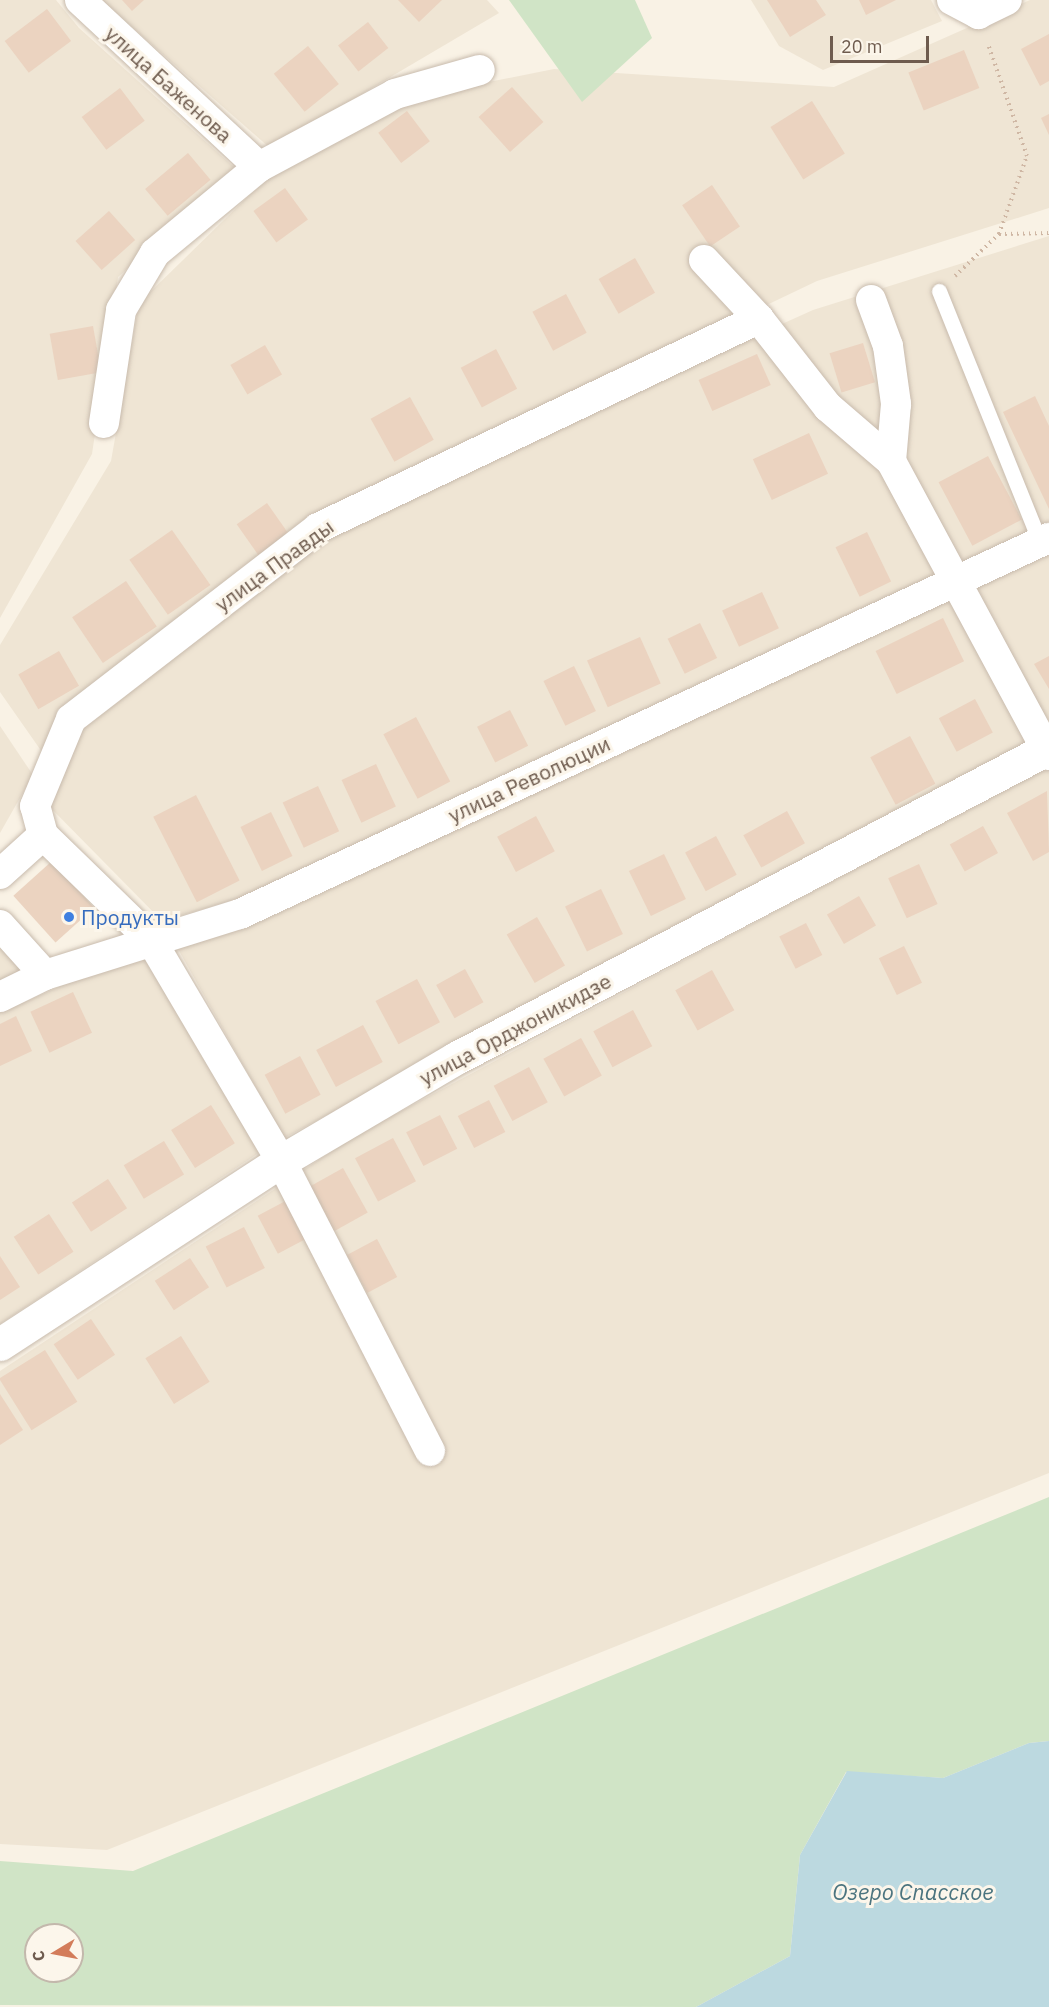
<!DOCTYPE html>
<meta charset="utf-8">
<style>
body{margin:0}
#map{position:relative;width:1049px;height:2007px;overflow:hidden;background:#f9f2e5;font-family:"IBM Plex Sans",sans-serif}
div>[style]{position:absolute}
[style*='--x']{left:calc(var(--x)*1px);top:calc(var(--y)*1px);width:calc(var(--w)*1px);rotate:calc(var(--a)*1deg)}
.residential>*{inset:0;background:#efe5d4}
.green>*{inset:0;background:#d0e4c6}
.water>*{inset:0;background:#bcd9e0}
.building>*{inset:0;background:#ebd3c0;transform-origin:0 0}
.path>*{height:4px;margin-top:-2px;transform-origin:0;background:repeating-linear-gradient(90deg,#cfb7a4 0 1.5px,transparent 0 6px)}
.roads{filter:drop-shadow(0 0 2px #c8bbad) drop-shadow(0 0 2px #c8bbad)}
.service>*{height:15px;margin:-7.5px;padding:0 7.5px;transform-origin:7.5px;border-radius:7.5px;background:#fff}
.minor>*{height:30px;margin:-15px;padding:0 15px;transform-origin:15px;border-radius:15px;background:#fff}
.tertiary>*{height:33px;margin:-16.5px;padding:0 16.5px;transform-origin:16.5px;border-radius:16.5px;background:#fff}
.dots>*{width:16px;height:16px;translate:-50% -50%;box-sizing:border-box;border:3px solid #fcf6eb;border-radius:50%}
span{translate:-50% -50%;white-space:nowrap;text-align:center;line-height:1.15;-webkit-text-stroke:6px #fcf6eb;paint-order:stroke}
.street-label{font-size:21px;color:#6e5b4e}
.shop-label{font-size:21px;color:#366cbe}
.left{translate:0 -50%;text-align:left}
.water-label{font-size:22px;color:#4b747f;font-style:italic}
.north{position:absolute;left:24px;top:1923px;width:60px;height:60px;box-sizing:border-box;background:#fcf6eb;border:2px solid #c3b8ac;border-radius:50%;rotate:260deg;font-size:16px;font-weight:700;line-height:24px;text-align:center;color:#6e5b4e}
.north::after{content:'';display:block;margin:auto;width:21px;height:27px;background:#d37c5a;clip-path:polygon(50% 0,100% 100%,50% 72%,0 100%)}
.scale{position:absolute;left:830px;top:36px;width:99px;height:27px;box-sizing:border-box;border:3px solid #6e5b4e;border-top:0;padding-left:8px;font-size:18px;line-height:21px;white-space:nowrap;color:#6e5b4e;-webkit-text-stroke:4px #fcf6eb;paint-order:stroke}
</style>
<div id="map">
<div class="residential">
<div style="clip-path:polygon(0 0,56px 0,79px 28px,236px 169px,118px 277px,92px 454px,0 618px)"></div>
<div style="clip-path:polygon(101px 0,487px 0,499px 13px,270px 148px)"></div>
<div style="clip-path:polygon(751px 0,931px 0,942px 21px,823px 70px,779px 46px)"></div>
<div style="clip-path:polygon(1030px 0,1049px 0,1049px 208px,817px 281px,310px 522px,42px 752px,0 692px,0 645px,111px 461px,139px 303px,270px 175px,414px 97px,554px 69px,834px 87px)"></div>
<div style="clip-path:polygon(1049px 236px,1049px 525px,250px 895px,162px 921px,40px 797px,89px 720px,299px 554px,532px 437px,813px 310px)"></div>
<div style="clip-path:polygon(1049px 550px,1049px 730px,284px 1138px,178px 949px,258px 923px)"></div>
<div style="clip-path:polygon(0 726px,33px 775px,0 833px)"></div>
<div style="clip-path:polygon(1049px 766px,1049px 1473px,107px 1850px,0 1844px,0 1371px,358px 1134px)"></div>
<div style="clip-path:polygon(0 930px,44px 960px,0 980px)"></div>
<div style="clip-path:polygon(146px 948px,260px 1152px,0 1324px,0 1013px)"></div>
</div>
<div class="green">
<div style="clip-path:polygon(509px 0,635px 0,652px 38px,582px 102px)"></div>
<div style="clip-path:polygon(evenodd,1049px 1497px,1049px 1741px,1029px 1743px,943px 1778px,846px 1772px,800px 1855px,790px 1956px,696px 2007px,0 2005px,0 1861px,133px 1871px,1049px 1497px,36px 1935px,72px 1935px,72px 1971px,36px 1971px,36px 1935px)"></div>
</div>
<div class="water">
<div style="clip-path:polygon(1049px 1741px,1049px 2007px,696px 2007px,790px 1956px,800px 1855px,847px 1771px,943px 1778px,1029px 1743px)"></div>
</div>
<div class="building">
<div style="clip-path:polygon(122px 0,144px 0,132px 11px)"></div>
<div style="clip-path:polygon(398px 0,442px 0,419px 22px)"></div>
<div style="clip-path:polygon(767px 0,816px 0,826px 15px,790px 37px)"></div>
<div style="clip-path:polygon(859px 0,896px 0,866px 15px)"></div>
<div style="left:47px;top:9px;width:40px;height:53px;rotate:53deg"></div>
<div style="left:368px;top:22px;width:33px;height:38px;rotate:52deg"></div>
<div style="clip-path:polygon(1049px 34px,1049px 81px,1040px 86px,1021px 49px)"></div>
<div style="left:308px;top:46px;width:49px;height:44px;rotate:51deg"></div>
<div style="left:964px;top:50px;width:41px;height:60px;rotate:68deg"></div>
<div style="left:512px;top:87px;width:47px;height:45px;rotate:48deg"></div>
<div style="left:120px;top:88px;width:41px;height:48px;rotate:53deg"></div>
<div style="left:812px;top:101px;width:62px;height:49px;rotate:58deg"></div>
<div style="left:407px;top:111px;width:38px;height:36px;rotate:53deg"></div>
<div style="clip-path:polygon(1049px 114px,1049px 135px,1041px 118px)"></div>
<div style="left:188px;top:153px;width:35px;height:56px;rotate:50deg"></div>
<div style="left:712px;top:185px;width:50px;height:36px;rotate:56deg"></div>
<div style="left:285px;top:188px;width:39px;height:39px;rotate:54deg"></div>
<div style="left:109px;top:211px;width:39px;height:45px;rotate:48deg"></div>
<div style="left:635px;top:258px;width:40px;height:42px;rotate:60deg"></div>
<div style="left:566px;top:294px;width:44px;height:38px;rotate:62deg"></div>
<div style="left:93px;top:326px;width:47px;height:44px;rotate:80deg"></div>
<div style="left:863px;top:343px;width:41px;height:35px;rotate:73deg"></div>
<div style="left:265px;top:345px;width:34px;height:40px;rotate:60deg"></div>
<div style="left:496px;top:349px;width:45px;height:40px;rotate:62deg"></div>
<div style="left:757px;top:354px;width:34px;height:64px;rotate:66deg"></div>
<div style="clip-path:polygon(1035px 396px,1049px 426px,1049px 509px,1003px 412px)"></div>
<div style="left:410px;top:397px;width:49px;height:45px;rotate:61deg"></div>
<div style="left:809px;top:433px;width:45px;height:62px;rotate:65deg"></div>
<div style="left:988px;top:456px;width:72px;height:56px;rotate:62deg"></div>
<div style="left:267px;top:503px;width:45px;height:37px;rotate:55deg"></div>
<div style="left:172px;top:530px;width:67px;height:52px;rotate:55deg"></div>
<div style="left:867px;top:532px;width:55px;height:35px;rotate:64deg"></div>
<div style="left:126px;top:581px;width:55px;height:65px;rotate:56deg"></div>
<div style="left:762px;top:592px;width:40px;height:44px;rotate:65deg"></div>
<div style="left:943px;top:618px;width:48px;height:75px;rotate:64deg"></div>
<div style="left:700px;top:623px;width:39px;height:36px;rotate:64deg"></div>
<div style="left:640px;top:637px;width:51px;height:58px;rotate:66deg"></div>
<div style="left:59px;top:651px;width:40px;height:47px;rotate:60deg"></div>
<div style="clip-path:polygon(1049px 656px,1049px 689px,1034px 664px)"></div>
<div style="left:574px;top:666px;width:50px;height:34px;rotate:64deg"></div>
<div style="left:975px;top:699px;width:38px;height:41px;rotate:62deg"></div>
<div style="left:510px;top:710px;width:40px;height:37px;rotate:63deg"></div>
<div style="left:416px;top:717px;width:73px;height:37px;rotate:62deg"></div>
<div style="left:910px;top:736px;width:54px;height:45px;rotate:62deg"></div>
<div style="left:376px;top:764px;width:47px;height:38px;rotate:65deg"></div>
<div style="left:318px;top:786px;width:50px;height:39px;rotate:65deg"></div>
<div style="clip-path:polygon(1047px 791px,1049px 852px,1033px 861px,1007px 813px)"></div>
<div style="left:196px;top:795px;width:96px;height:48px;rotate:63deg"></div>
<div style="left:787px;top:811px;width:37px;height:50px;rotate:61deg"></div>
<div style="left:271px;top:812px;width:49px;height:34px;rotate:64deg"></div>
<div style="left:536px;top:816px;width:40px;height:44px;rotate:62deg"></div>
<div style="left:983px;top:826px;width:31px;height:38px;rotate:61deg"></div>
<div style="left:716px;top:836px;width:44px;height:35px;rotate:62deg"></div>
<div style="left:664px;top:854px;width:50px;height:39px;rotate:64deg"></div>
<div style="left:52px;top:861px;width:63px;height:52px;rotate:48deg"></div>
<div style="left:919px;top:864px;width:44px;height:34px;rotate:65deg"></div>
<div style="left:601px;top:889px;width:50px;height:40px;rotate:64deg"></div>
<div style="left:859px;top:896px;width:34px;height:37px;rotate:60deg"></div>
<div style="left:537px;top:917px;width:56px;height:35px;rotate:60deg"></div>
<div style="left:806px;top:923px;width:36px;height:30px;rotate:63deg"></div>
<div style="left:904px;top:946px;width:41px;height:28px;rotate:64deg"></div>
<div style="left:465px;top:969px;width:38px;height:33px;rotate:61deg"></div>
<div style="left:712px;top:970px;width:46px;height:42px;rotate:61deg"></div>
<div style="left:417px;top:979px;width:49px;height:47px;rotate:62deg"></div>
<div style="left:73px;top:992px;width:45px;height:47px;rotate:65deg"></div>
<div style="left:633px;top:1010px;width:41px;height:45px;rotate:62deg"></div>
<div style="clip-path:polygon(16px 1016px,32px 1051px,0 1066px,0 1024px)"></div>
<div style="left:363px;top:1025px;width:42px;height:53px;rotate:62deg"></div>
<div style="left:581px;top:1038px;width:43px;height:43px;rotate:61deg"></div>
<div style="left:300px;top:1056px;width:44px;height:40px;rotate:62deg"></div>
<div style="left:529px;top:1067px;width:40px;height:40px;rotate:62deg"></div>
<div style="left:489px;top:1100px;width:36px;height:35px;rotate:63deg"></div>
<div style="left:211px;top:1105px;width:45px;height:47px;rotate:58deg"></div>
<div style="left:440px;top:1115px;width:38px;height:38px;rotate:63deg"></div>
<div style="left:393px;top:1138px;width:49px;height:43px;rotate:62deg"></div>
<div style="left:164px;top:1141px;width:39px;height:47px;rotate:59deg"></div>
<div style="left:343px;top:1168px;width:51px;height:40px;rotate:61deg"></div>
<div style="left:108px;top:1179px;width:35px;height:43px;rotate:57deg"></div>
<div style="left:293px;top:1197px;width:43px;height:40px;rotate:62deg"></div>
<div style="left:49px;top:1214px;width:45px;height:42px;rotate:57deg"></div>
<div style="left:244px;top:1227px;width:46px;height:43px;rotate:63deg"></div>
<div style="left:377px;top:1239px;width:43px;height:34px;rotate:62deg"></div>
<div style="clip-path:polygon(0 1256px,20px 1287px,0 1300px)"></div>
<div style="left:190px;top:1258px;width:35px;height:42px;rotate:57deg"></div>
<div style="left:91px;top:1319px;width:43px;height:45px;rotate:56deg"></div>
<div style="left:181px;top:1336px;width:54px;height:42px;rotate:58deg"></div>
<div style="left:45px;top:1350px;width:61px;height:54px;rotate:58deg"></div>
<div style="clip-path:polygon(0 1394px,23px 1430px,0 1445px)"></div>
</div>
<div class="path">
<div style="--x:999;--y:234;--w:50;--a:-1.1"></div>
<div style="--x:955;--y:276;--w:61;--a:-43.7"></div>
<div style="--x:999;--y:234;--w:83;--a:-70.3"></div>
<div style="--x:1027;--y:156;--w:119;--a:-109.2"></div>
</div>
<div class="roads">
<div class="service">
<div style="--x:939;--y:291;--w:271;--a:68.1"></div>
</div>
<div class="minor">
<div style="--x:80;--y:0;--w:245;--a:43"></div>
<div style="--x:259;--y:167;--w:154;--a:-28.2"></div>
<div style="--x:395;--y:94;--w:88;--a:-15.8"></div>
<div style="--x:952;--y:0;--w:30;--a:28"></div>
<div style="--x:978;--y:14;--w:32;--a:-26"></div>
<div style="--x:704;--y:260;--w:81;--a:47"></div>
<div style="--x:759;--y:319;--w:112;--a:51.9"></div>
<div style="--x:828;--y:407;--w:83;--a:40.6"></div>
<div style="--x:891;--y:461;--w:334;--a:61.7"></div>
<div style="--x:871;--y:300;--w:49;--a:69.7"></div>
<div style="--x:888;--y:346;--w:59;--a:82.1"></div>
<div style="--x:896;--y:404;--w:57;--a:95"></div>
<div style="--x:104;--y:423;--w:114;--a:-81.4"></div>
<div style="--x:121;--y:310;--w:66;--a:-59.2"></div>
<div style="--x:155;--y:253;--w:135;--a:-39.6"></div>
<div style="--x:43;--y:835;--w:151;--a:44.2"></div>
<div style="--x:151;--y:940;--w:256;--a:59.5"></div>
<div style="--x:281;--y:1161;--w:326;--a:62.8"></div>
<div style="--x:0;--y:874;--w:58;--a:-42.2"></div>
<div style="--x:43;--y:835;--w:30;--a:-105"></div>
<div style="--x:35;--y:806;--w:94;--a:-67.5"></div>
<div style="--x:71;--y:719;--w:312;--a:-37.7"></div>
<div style="--x:318;--y:528;--w:488;--a:-25.4"></div>
<div style="--x:0;--y:925;--w:67;--a:48"></div>
<div style="--x:0;--y:997;--w:50;--a:-26.1"></div>
<div style="--x:45;--y:975;--w:204;--a:-17.4"></div>
<div style="--x:240;--y:914;--w:892;--a:-24.93"></div>
</div>
<div class="tertiary">
<div style="--x:0;--y:1344;--w:335;--a:-33.1"></div>
<div style="--x:281;--y:1161;--w:203;--a:-30.5"></div>
<div style="--x:456;--y:1058;--w:669;--a:-27.6"></div>
</div>
</div>
<div class="dots">
<div style="left:69px;top:917px;background:#3f7fe0"></div>
</div>
<div class="street-label">
<span style="left:169px;top:84px;rotate:42deg">улица Баженова</span>
<span style="left:274px;top:565px;rotate:-36deg">улица Правды</span>
<span style="left:529px;top:779px;rotate:-25deg">улица Революции</span>
<span style="left:515px;top:1029px;rotate:-28deg">улица Орджоникидзе</span>
</div>
<div class="shop-label">
<span class="left" style="left:81px;top:917px">Продукты</span>
</div>
<div class="water-label">
<span style="left:913px;top:1892px">Озеро Спасское</span>
</div>
<div class="north">С</div>
<div class="scale">20 m</div>
</div>
